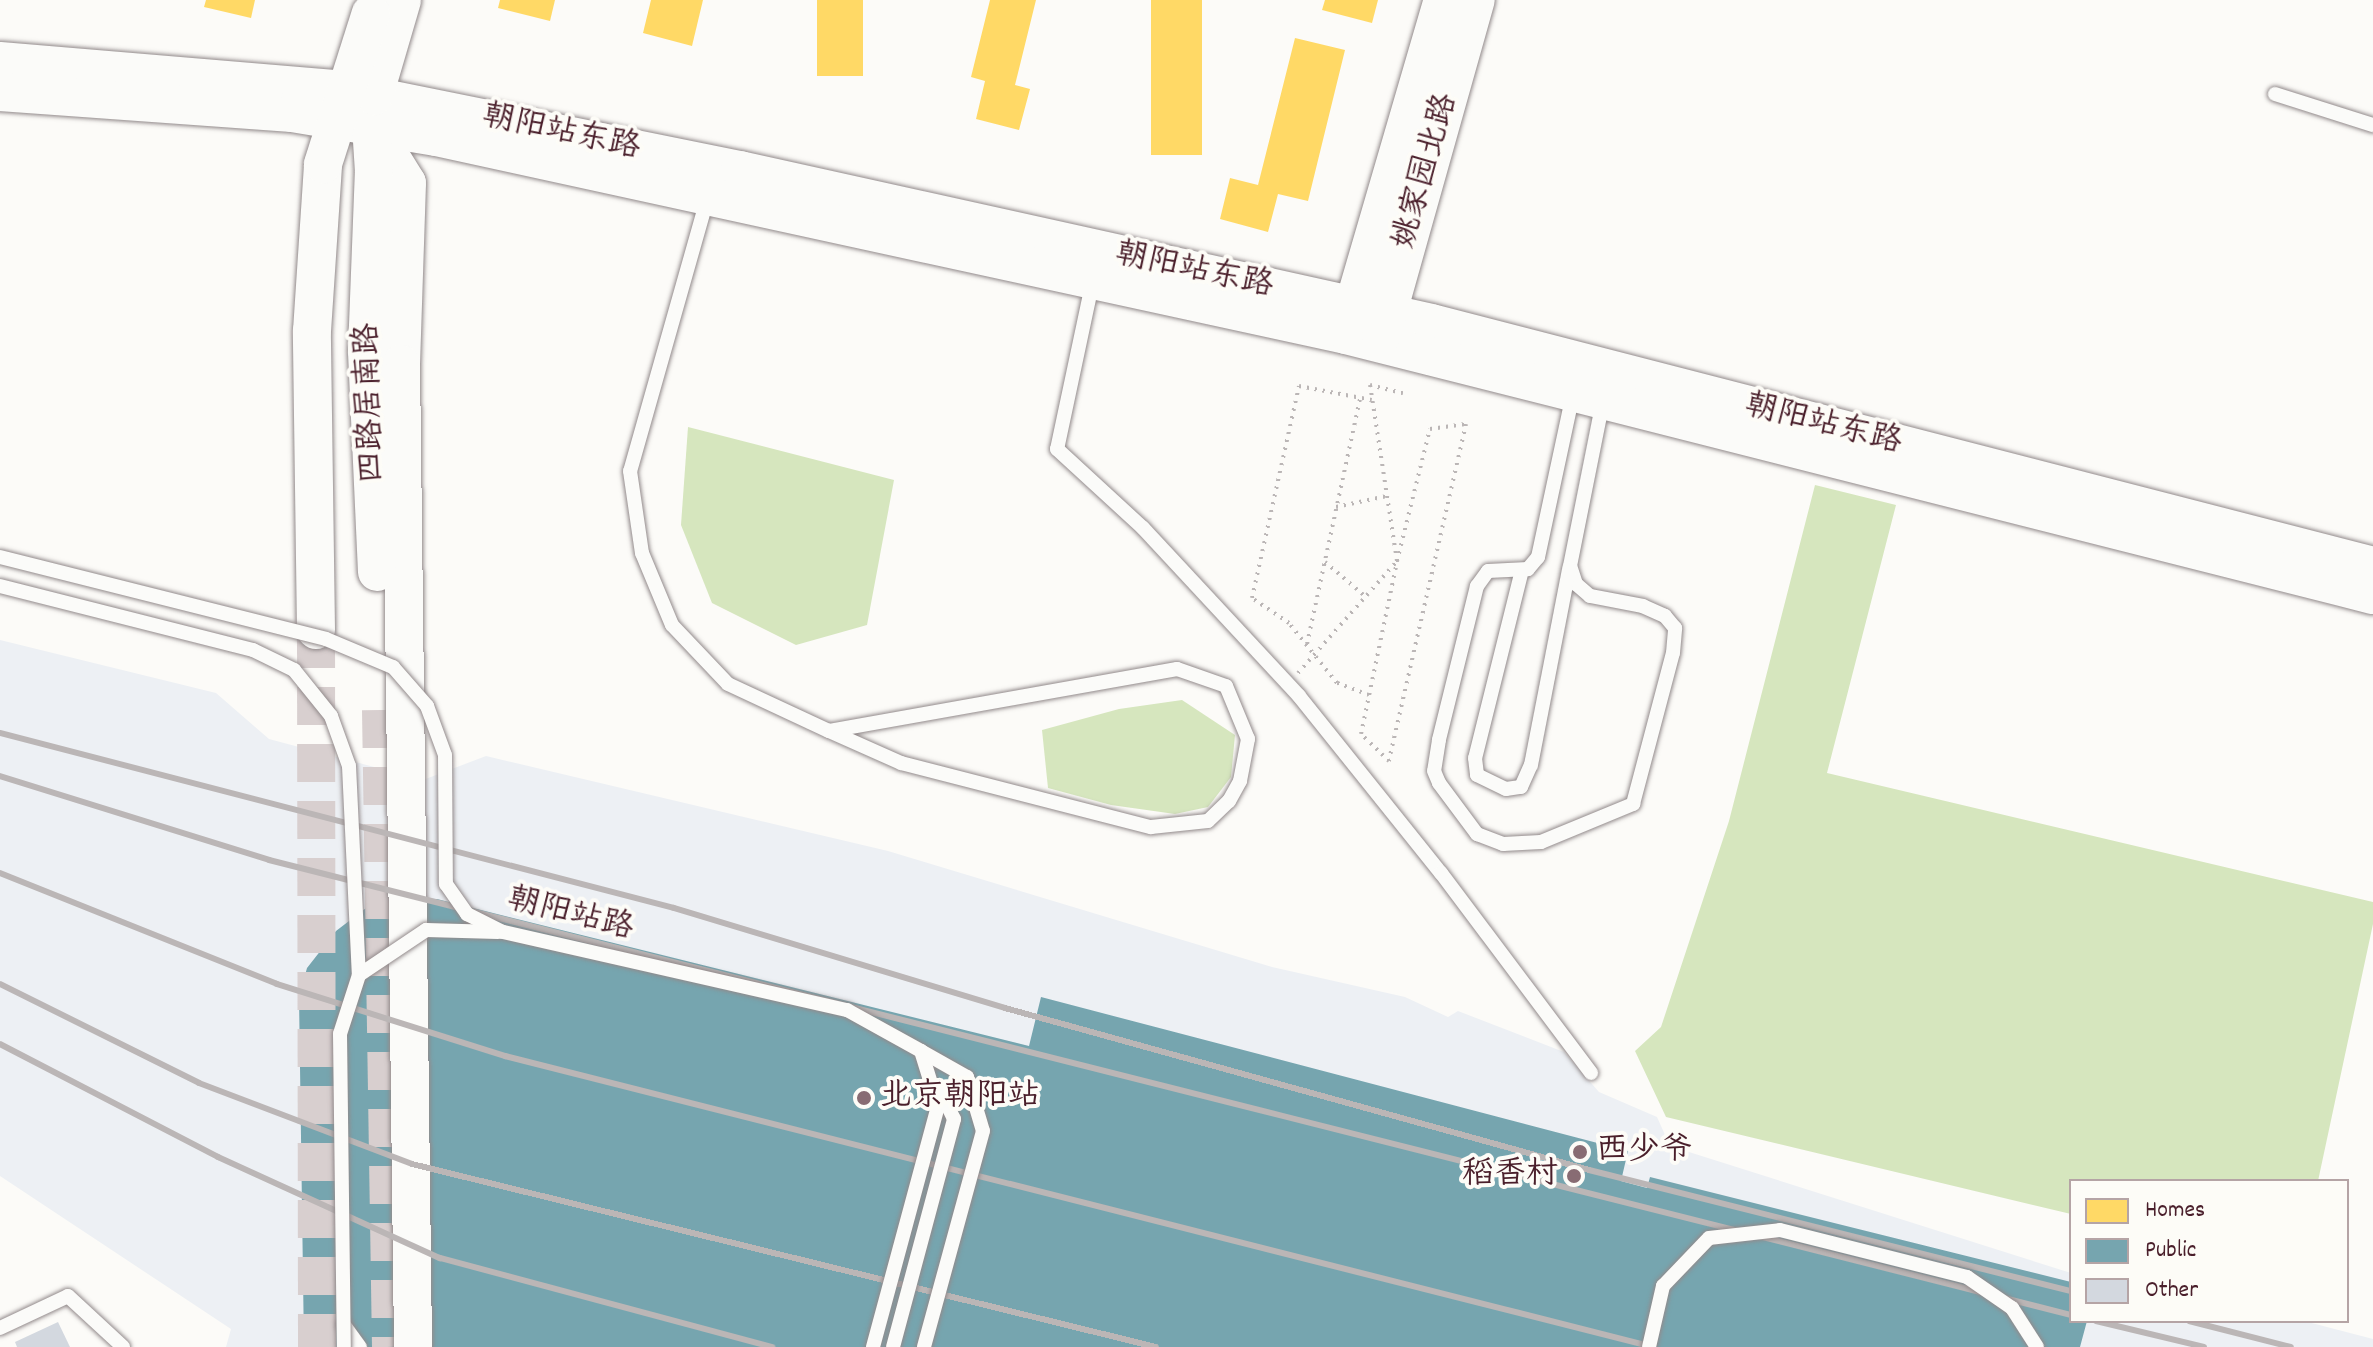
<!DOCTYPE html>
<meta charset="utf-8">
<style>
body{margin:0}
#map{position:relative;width:2373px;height:1347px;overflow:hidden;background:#fcfbf8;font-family:Dekko,"LXGW WenKai TC",sans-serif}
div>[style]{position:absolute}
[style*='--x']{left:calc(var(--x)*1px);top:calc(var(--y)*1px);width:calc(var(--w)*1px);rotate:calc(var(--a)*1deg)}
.built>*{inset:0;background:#edf0f4}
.green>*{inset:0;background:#d6e6be}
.homes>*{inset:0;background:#ffd966;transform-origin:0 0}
.public>*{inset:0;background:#76a5af}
.building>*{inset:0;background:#d3d8df}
.secondary-tunnel>*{height:38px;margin-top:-19px;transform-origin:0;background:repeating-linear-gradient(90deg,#d8cfcf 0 38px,transparent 0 57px)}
.path>*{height:4px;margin-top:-2px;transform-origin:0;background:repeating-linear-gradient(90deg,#bbb6b6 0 2px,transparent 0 8px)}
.roads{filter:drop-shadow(0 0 2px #928a8b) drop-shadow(0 0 2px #928a8b)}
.lane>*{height:14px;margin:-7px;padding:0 7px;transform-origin:7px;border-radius:7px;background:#fbfbf9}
.secondary>*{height:38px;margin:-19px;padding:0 19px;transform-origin:19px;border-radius:19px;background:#fbfbf9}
.rail>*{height:6px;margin:-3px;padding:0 3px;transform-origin:3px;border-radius:3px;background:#bbb6b6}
.bridges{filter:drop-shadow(0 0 2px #928a8b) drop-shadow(0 0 2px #928a8b)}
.lane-bridge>*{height:14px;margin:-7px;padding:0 7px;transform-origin:7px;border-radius:7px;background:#fbfbf9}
.dots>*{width:22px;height:22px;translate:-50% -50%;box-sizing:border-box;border:4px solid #fdfcf7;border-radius:50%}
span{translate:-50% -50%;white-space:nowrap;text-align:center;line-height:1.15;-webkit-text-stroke:8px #fdfcf7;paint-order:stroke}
.street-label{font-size:32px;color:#4a1f2b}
.poi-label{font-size:32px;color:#4a1f2b}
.left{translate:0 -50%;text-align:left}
.right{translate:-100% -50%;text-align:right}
.legend{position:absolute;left:2069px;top:1179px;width:280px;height:144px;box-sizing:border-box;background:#fdfcf7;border:2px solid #b5a4a5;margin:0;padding:10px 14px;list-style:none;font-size:24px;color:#4a1f2b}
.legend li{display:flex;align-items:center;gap:16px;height:40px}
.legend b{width:40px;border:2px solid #b5a4a5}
</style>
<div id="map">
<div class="built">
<div style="clip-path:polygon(0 640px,216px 693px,269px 739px,423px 780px,486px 756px,888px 851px,1272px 967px,1405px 997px,1448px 1017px,1458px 1011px,1564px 1052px,1599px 1092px,1657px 1117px,1670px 1146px,2071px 1273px,2071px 1321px,2304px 1321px,2373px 1339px,2373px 1347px,226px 1347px,231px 1329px,0 1176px)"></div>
</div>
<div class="green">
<div style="clip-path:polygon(688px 427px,894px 480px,867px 625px,796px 645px,712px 603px,681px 525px)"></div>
<div style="clip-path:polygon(1815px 485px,1896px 505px,1827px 773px,2373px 902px,2373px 924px,2318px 1181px,2071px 1181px,2071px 1214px,1666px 1117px,1635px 1051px,1661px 1027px,1729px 821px)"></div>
<div style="clip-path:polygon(1182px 700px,1235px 735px,1231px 777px,1208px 807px,1175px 814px,1111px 805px,1048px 788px,1042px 730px,1119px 709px)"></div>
</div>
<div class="homes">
<div style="clip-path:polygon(206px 0,255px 0,251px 18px,204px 7px)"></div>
<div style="clip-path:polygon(500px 0,555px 0,550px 21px,498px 8px)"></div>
<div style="clip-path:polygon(651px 0,703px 0,692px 46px,643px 33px)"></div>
<div style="left:817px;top:0;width:46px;height:76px"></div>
<div style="clip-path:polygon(990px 0,1036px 0,1015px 85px,1030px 89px,1019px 130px,976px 119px,985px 81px,971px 77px)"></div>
<div style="left:1151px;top:0;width:51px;height:155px"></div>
<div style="clip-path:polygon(1325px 0,1378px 0,1372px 23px,1322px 10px)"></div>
<div style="clip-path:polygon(1295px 38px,1345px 50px,1308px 201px,1278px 194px,1268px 232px,1220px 219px,1230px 178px,1258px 185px)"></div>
</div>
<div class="public">
<div style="clip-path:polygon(399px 898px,437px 899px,1029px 1046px,1041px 997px,1628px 1151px,1621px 1181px,1647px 1188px,1650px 1177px,2071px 1282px,2071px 1321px,2087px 1321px,2080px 1347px,304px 1347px,299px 997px,307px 968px,336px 931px,366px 908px)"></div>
</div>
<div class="building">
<div style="clip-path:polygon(58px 1322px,70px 1347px,17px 1347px,15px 1342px)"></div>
</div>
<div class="secondary-tunnel">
<div style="--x:316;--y:630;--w:717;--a:89.92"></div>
<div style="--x:381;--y:710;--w:637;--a:89.1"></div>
</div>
<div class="path">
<div style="--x:1466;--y:424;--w:346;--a:102.9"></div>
<div style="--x:1389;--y:761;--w:39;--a:-136"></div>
<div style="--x:1361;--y:734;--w:177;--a:-78.2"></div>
<div style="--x:1397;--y:561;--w:136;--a:-76"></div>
<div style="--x:1430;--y:429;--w:36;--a:-8"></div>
<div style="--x:1336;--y:507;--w:52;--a:-12.2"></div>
<div style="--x:1325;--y:562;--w:54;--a:40.5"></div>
<div style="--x:1307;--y:644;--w:252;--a:-77.8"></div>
<div style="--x:1298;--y:673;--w:149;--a:-48.5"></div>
<div style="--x:1397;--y:561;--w:178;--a:-98.7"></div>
<div style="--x:1370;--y:385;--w:34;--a:14"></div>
<div style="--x:1369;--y:695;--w:34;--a:-159"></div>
<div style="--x:1337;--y:683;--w:77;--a:-128.7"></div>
<div style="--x:1289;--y:623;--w:45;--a:-146"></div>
<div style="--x:1252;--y:598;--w:217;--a:-77.5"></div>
<div style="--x:1299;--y:386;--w:74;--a:10.9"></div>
</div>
<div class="roads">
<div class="lane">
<div style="--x:2275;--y:94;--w:103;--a:17.6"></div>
<div style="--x:708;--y:196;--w:286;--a:105.8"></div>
<div style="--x:630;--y:471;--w:83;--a:81.7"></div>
<div style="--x:642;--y:553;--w:78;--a:67.4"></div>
<div style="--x:672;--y:625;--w:81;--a:46.5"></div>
<div style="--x:728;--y:684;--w:111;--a:25"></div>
<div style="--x:829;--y:731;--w:79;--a:24"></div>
<div style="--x:901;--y:763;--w:258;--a:14.4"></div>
<div style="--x:1151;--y:827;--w:57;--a:-6"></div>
<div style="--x:1208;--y:821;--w:29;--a:-44"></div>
<div style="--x:1229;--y:801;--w:23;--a:-61"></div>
<div style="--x:1240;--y:781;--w:43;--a:-79.2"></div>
<div style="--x:1248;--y:739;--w:57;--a:-112.5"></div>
<div style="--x:1226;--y:686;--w:52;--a:-160.9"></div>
<div style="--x:1177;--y:669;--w:353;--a:169.9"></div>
<div style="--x:1093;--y:280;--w:173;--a:102"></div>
<div style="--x:1057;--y:449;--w:117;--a:42.6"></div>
<div style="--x:1143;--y:528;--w:229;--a:47.1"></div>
<div style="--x:1299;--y:696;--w:227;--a:51.3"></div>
<div style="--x:1441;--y:873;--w:250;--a:53.1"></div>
<div style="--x:1573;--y:394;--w:167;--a:102.1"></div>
<div style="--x:1538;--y:557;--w:16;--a:130"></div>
<div style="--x:1528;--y:569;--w:40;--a:177.1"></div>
<div style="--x:1488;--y:571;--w:19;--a:126"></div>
<div style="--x:1477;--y:586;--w:159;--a:103.9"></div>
<div style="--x:1439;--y:740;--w:31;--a:99"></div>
<div style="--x:1434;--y:771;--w:13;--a:67"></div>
<div style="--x:1439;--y:783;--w:64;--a:53.3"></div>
<div style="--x:1477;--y:834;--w:28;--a:21"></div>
<div style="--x:1503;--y:844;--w:38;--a:-3"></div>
<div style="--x:1541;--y:842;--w:100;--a:-22.4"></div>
<div style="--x:1633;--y:804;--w:156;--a:-75.2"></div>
<div style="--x:1673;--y:653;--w:25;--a:-85"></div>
<div style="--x:1675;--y:628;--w:16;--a:-130"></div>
<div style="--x:1665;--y:616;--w:24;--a:-156"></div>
<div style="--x:1643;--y:606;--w:54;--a:-169.3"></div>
<div style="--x:1590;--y:596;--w:18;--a:-139"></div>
<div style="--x:1576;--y:584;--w:19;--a:-108"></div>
<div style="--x:1570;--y:566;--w:168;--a:-78.7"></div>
<div style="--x:1522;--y:570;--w:194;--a:104"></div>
<div style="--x:1475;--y:758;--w:17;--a:83"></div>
<div style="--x:1477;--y:775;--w:32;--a:26"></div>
<div style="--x:1506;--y:789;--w:15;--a:-8"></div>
<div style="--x:1521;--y:787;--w:24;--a:-66"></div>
<div style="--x:1531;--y:765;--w:200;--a:-79"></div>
<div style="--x:344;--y:1325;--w:27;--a:54"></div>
<div style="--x:0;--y:1328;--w:75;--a:-25.2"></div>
<div style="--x:68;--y:1296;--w:75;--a:42.8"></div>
</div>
<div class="secondary">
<div style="--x:0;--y:61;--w:344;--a:4.8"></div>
<div style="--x:343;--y:90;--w:405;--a:11.4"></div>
<div style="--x:740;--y:170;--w:708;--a:12.48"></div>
<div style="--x:1431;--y:323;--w:973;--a:14.46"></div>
<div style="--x:0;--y:92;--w:293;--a:4.1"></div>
<div style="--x:292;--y:113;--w:146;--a:9.5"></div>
<div style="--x:436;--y:137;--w:931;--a:12.28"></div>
<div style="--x:1346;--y:335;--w:1059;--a:14.21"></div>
<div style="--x:371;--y:125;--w:68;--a:58.2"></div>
<div style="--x:407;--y:183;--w:181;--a:91.9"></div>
<div style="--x:401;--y:364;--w:983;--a:89.3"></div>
<div style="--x:1346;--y:331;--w:345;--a:-73.7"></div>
<div style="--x:1381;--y:337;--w:350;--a:-74.3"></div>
<div style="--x:377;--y:572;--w:221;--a:-92.6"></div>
<div style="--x:367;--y:351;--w:179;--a:-87.8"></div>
<div style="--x:374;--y:172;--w:47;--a:-93.7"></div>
<div style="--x:371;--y:125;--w:29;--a:-84"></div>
<div style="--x:374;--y:96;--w:100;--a:-73.7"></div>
<div style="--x:316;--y:630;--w:299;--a:-90.8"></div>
<div style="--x:312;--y:331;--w:167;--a:-86.2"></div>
<div style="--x:323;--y:164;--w:158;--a:-72.4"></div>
</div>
</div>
<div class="rail">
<div style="--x:0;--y:733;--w:696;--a:14.56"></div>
<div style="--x:674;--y:908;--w:346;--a:16.8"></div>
<div style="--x:1005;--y:1008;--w:606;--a:15.5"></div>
<div style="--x:1589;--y:1170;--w:497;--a:14.1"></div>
<div style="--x:0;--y:776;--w:282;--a:17.3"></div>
<div style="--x:269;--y:860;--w:1859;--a:14.17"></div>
<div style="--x:0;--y:873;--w:298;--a:21.8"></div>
<div style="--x:277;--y:984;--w:239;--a:17.5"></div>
<div style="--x:505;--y:1056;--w:1184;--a:14.22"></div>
<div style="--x:0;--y:984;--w:222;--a:26.4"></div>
<div style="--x:199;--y:1083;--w:228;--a:20.8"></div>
<div style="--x:412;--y:1164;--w:766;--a:13.82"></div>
<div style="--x:0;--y:1044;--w:246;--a:27.4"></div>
<div style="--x:218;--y:1157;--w:244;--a:24.5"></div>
<div style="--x:440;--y:1258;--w:344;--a:15"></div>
<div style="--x:2096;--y:1321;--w:111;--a:13.5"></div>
<div style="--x:2189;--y:1321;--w:105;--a:14.3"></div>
</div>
<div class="bridges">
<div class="lane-bridge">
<div style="--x:0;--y:557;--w:336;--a:14.1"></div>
<div style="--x:326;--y:639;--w:73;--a:22.7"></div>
<div style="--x:393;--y:667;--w:52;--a:48.9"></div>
<div style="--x:427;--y:706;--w:52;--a:69.8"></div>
<div style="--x:445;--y:755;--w:129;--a:89.6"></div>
<div style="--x:446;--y:884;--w:37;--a:55"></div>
<div style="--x:467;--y:914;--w:40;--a:26.6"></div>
<div style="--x:503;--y:932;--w:353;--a:12.8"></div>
<div style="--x:847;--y:1010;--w:85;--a:29"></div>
<div style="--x:921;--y:1051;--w:58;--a:72.8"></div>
<div style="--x:938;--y:1106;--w:250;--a:105.1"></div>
<div style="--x:0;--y:586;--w:261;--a:14.2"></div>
<div style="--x:253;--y:650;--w:46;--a:26"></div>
<div style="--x:294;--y:670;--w:59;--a:51.2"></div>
<div style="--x:331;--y:716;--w:53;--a:70.2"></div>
<div style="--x:349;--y:766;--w:209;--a:87.3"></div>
<div style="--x:359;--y:975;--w:62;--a:107.9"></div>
<div style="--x:340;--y:1034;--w:313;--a:89.3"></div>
<div style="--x:359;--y:975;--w:81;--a:-33.9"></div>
<div style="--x:426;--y:930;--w:72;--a:1.6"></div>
<div style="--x:921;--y:1051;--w:53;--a:29.5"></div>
<div style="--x:967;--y:1077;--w:56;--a:73.5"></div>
<div style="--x:983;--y:1131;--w:224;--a:105.3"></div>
<div style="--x:893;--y:1347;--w:236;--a:-75"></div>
<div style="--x:954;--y:1119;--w:32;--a:-116"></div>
<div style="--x:1649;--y:1347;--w:63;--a:-77.1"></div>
<div style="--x:1663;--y:1286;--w:66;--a:-46.2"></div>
<div style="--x:1709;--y:1238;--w:71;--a:-6.4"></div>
<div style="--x:1780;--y:1230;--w:193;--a:14.1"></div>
<div style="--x:1967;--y:1277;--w:55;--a:34.6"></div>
<div style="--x:2012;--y:1308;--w:46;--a:57.3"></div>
</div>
</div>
<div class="dots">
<div style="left:864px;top:1098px;background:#886c73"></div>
<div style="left:1580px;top:1152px;background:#886c73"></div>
<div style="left:1574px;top:1176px;background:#886c73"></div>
</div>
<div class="street-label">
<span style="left:561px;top:134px;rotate:12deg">朝阳站东路</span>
<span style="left:1427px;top:172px;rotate:-74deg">姚家园北路</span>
<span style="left:1194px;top:272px;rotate:12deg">朝阳站东路</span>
<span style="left:372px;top:403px;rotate:-92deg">四路居南路</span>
<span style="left:1823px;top:426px;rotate:14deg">朝阳站东路</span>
<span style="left:570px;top:916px;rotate:14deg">朝阳站路</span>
</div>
<div class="poi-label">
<span class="left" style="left:880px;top:1098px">北京朝阳站</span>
<span class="left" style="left:1596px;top:1152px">西少爷</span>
<span class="right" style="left:1558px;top:1176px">稻香村</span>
</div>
<ul class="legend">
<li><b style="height:22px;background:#ffd966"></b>Homes</li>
<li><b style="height:22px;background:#76a5af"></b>Public</li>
<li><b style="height:22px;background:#d3d8df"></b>Other</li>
</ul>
</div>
